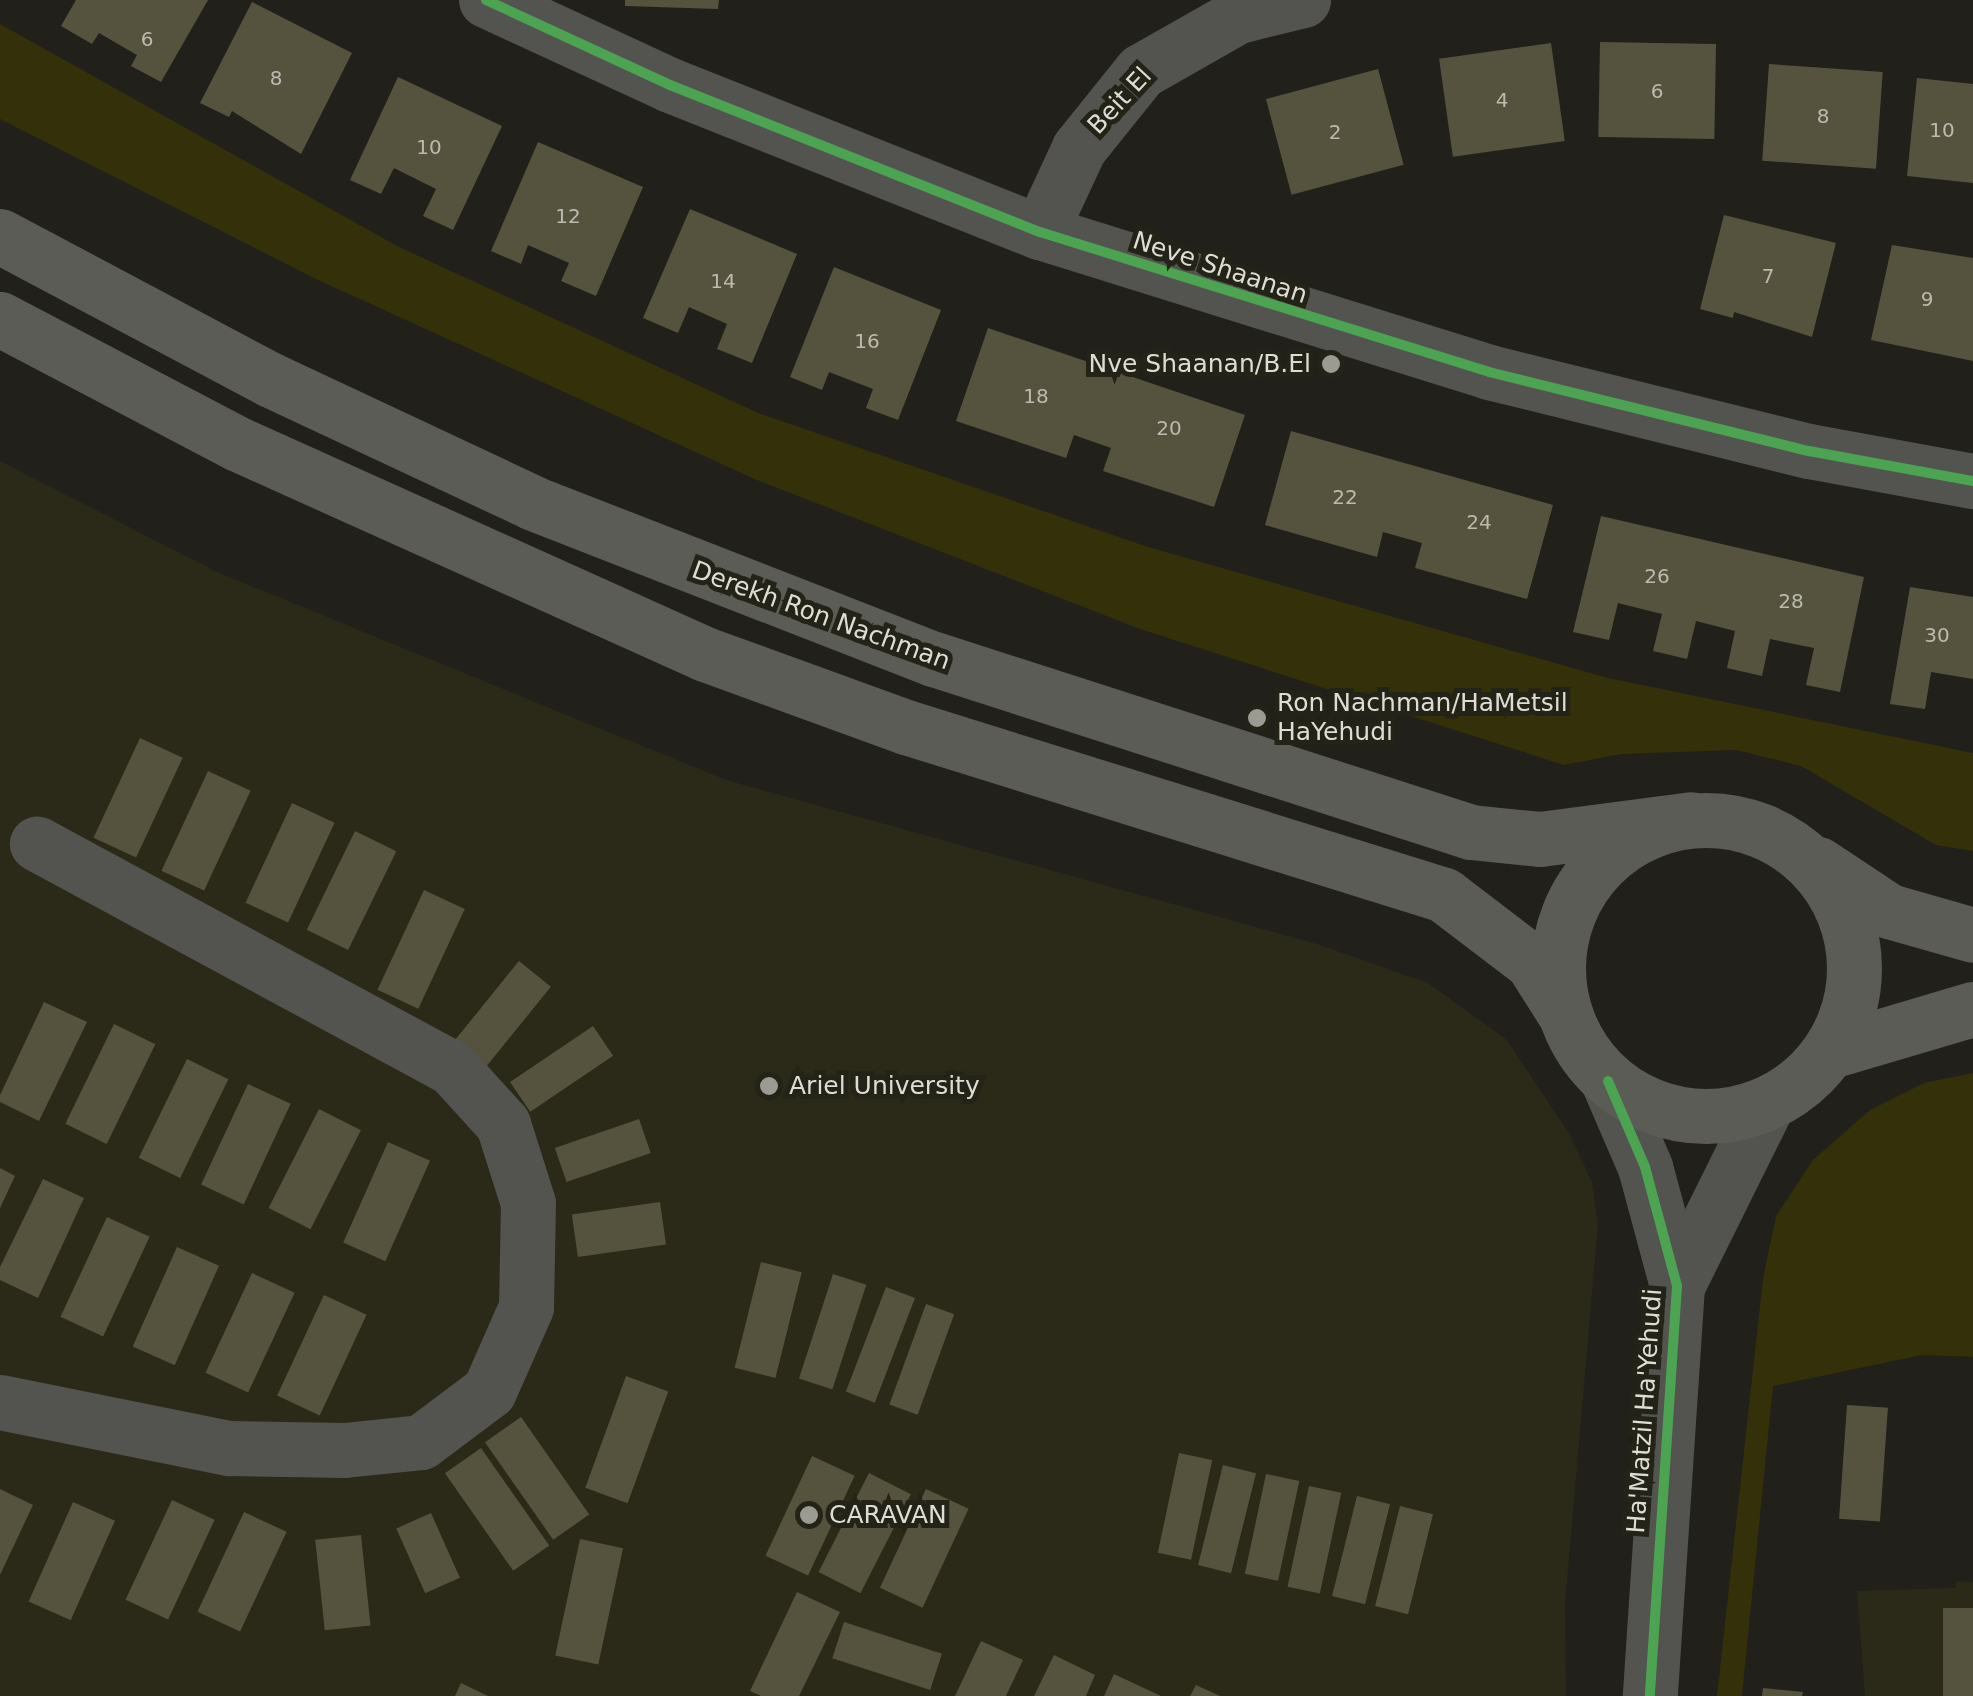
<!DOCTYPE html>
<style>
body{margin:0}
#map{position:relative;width:1973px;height:1696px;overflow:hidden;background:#21201a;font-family:"DejaVu Sans",sans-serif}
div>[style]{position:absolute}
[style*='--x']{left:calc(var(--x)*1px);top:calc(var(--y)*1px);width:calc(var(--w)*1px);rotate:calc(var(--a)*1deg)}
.built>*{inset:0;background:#2b2a18}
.green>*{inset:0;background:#34300a}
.building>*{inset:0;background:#55533e;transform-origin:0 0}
.minor>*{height:55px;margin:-27.5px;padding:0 27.5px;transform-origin:27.5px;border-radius:27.5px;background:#535350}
.major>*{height:55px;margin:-27.5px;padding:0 27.5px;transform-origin:27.5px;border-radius:27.5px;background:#5c5c57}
.major>.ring{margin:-27.5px;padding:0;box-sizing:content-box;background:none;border:55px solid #5c5c57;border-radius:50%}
.cycleway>*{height:10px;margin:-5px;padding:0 5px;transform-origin:5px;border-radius:5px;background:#4ca352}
.dots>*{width:28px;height:28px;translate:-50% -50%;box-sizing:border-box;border:5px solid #242317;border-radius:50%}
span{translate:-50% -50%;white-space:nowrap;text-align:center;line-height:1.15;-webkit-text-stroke:10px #242317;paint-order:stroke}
.number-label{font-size:20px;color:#bbbaaf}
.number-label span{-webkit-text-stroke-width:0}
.street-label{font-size:25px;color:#ddddd5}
.poi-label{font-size:25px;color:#ddddd5}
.right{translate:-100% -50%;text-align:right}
.left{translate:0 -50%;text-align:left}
</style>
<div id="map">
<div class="built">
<div style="clip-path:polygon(0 461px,217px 572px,726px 780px,1317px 944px,1428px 983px,1507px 1040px,1569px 1133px,1592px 1182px,1598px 1224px,1565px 1604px,1566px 1696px,0 1696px)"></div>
<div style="clip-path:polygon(1956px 1581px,1973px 1582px,1973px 1696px,1865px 1696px,1857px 1591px,1956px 1588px)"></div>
</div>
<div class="green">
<div style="clip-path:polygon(0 24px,397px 246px,758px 413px,1148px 547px,1608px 678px,1973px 753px,1973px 851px,1936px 845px,1801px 766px,1736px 750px,1621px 754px,1564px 765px,1140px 629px,757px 480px,318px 280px,0 119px)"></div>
<div style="clip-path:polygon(1973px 1073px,1973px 1357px,1922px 1355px,1773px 1386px,1742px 1696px,1717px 1696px,1763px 1279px,1776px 1216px,1813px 1160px,1870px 1110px,1924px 1083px)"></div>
</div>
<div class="building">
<div style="clip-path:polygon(76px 0,208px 0,161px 82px,131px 66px,137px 55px,99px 33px,92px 44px,61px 26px)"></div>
<div style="clip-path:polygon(625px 0,719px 0,718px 9px,625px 6px)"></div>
<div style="clip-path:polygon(252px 2px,352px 53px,301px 154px,232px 111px,229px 117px,200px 103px)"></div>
<div style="left:1600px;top:42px;width:116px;height:95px;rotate:1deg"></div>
<div style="left:1551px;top:43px;width:99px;height:113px;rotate:82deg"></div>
<div style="left:1769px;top:64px;width:114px;height:97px;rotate:4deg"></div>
<div style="left:1378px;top:69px;width:99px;height:116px;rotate:75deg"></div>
<div style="clip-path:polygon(398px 77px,502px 126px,453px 230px,423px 216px,436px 189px,394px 168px,381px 194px,350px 180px)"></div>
<div style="clip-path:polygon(1917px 78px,1973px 84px,1973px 183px,1907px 176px)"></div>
<div style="clip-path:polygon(538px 142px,643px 187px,596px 296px,561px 281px,569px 263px,528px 245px,521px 264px,491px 251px)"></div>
<div style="clip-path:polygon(690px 209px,797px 254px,752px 363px,717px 349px,727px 324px,689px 307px,678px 333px,643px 318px)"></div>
<div style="clip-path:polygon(1724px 215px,1836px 243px,1812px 337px,1734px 312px,1733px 318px,1700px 309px)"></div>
<div style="clip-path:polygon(1892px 245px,1973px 258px,1973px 361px,1871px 340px)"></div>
<div style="clip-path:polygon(834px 267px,941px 310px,898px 420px,866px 408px,873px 389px,829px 372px,822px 390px,790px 377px)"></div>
<div style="clip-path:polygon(988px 328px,1245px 415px,1214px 507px,1103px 471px,1111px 448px,1074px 435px,1066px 458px,956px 421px)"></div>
<div style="clip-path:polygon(1291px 431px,1553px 505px,1527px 599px,1415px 568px,1422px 543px,1383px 532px,1377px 557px,1265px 525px)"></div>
<div style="clip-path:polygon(1601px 516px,1864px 577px,1840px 692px,1806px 685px,1814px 648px,1770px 639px,1762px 676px,1727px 668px,1735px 631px,1696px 621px,1687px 659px,1653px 651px,1662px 614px,1618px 603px,1609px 640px,1573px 632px)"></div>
<div style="clip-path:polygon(1910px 587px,1973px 597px,1973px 679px,1931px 672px,1925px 709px,1890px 704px)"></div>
<div style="left:140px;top:738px;width:47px;height:110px;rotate:25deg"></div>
<div style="left:208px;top:771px;width:47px;height:110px;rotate:25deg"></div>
<div style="left:292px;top:803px;width:47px;height:110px;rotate:25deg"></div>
<div style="left:355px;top:831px;width:46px;height:110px;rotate:26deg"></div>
<div style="left:424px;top:890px;width:45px;height:110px;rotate:25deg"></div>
<div style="left:519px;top:961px;width:41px;height:103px;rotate:39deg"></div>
<div style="clip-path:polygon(44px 1002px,87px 1022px,39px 1121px,0 1102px,0 1095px)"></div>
<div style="left:114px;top:1024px;width:46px;height:111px;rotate:26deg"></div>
<div style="left:593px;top:1026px;width:36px;height:100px;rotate:56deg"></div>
<div style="left:187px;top:1059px;width:46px;height:110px;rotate:26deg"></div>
<div style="left:248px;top:1084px;width:47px;height:111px;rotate:25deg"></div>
<div style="left:319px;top:1109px;width:47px;height:111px;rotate:27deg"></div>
<div style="left:639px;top:1119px;width:36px;height:89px;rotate:71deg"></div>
<div style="left:388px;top:1142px;width:46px;height:110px;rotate:24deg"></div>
<div style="clip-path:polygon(0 1168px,15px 1176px,0 1208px)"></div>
<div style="clip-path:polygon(43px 1179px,84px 1198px,38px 1298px,0 1280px,0 1267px)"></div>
<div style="left:660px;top:1202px;width:43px;height:89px;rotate:82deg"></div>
<div style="left:107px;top:1217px;width:47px;height:110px;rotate:25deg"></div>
<div style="left:177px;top:1247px;width:46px;height:109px;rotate:24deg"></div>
<div style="left:761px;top:1262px;width:42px;height:109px;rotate:14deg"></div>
<div style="left:252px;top:1273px;width:47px;height:110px;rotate:25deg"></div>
<div style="left:833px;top:1274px;width:35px;height:110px;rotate:18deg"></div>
<div style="left:886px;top:1287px;width:31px;height:112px;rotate:21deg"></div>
<div style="left:324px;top:1295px;width:47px;height:111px;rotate:25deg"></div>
<div style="left:926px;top:1304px;width:30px;height:107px;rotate:20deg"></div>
<div style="left:626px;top:1376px;width:45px;height:119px;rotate:20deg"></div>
<div style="left:1847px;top:1405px;width:41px;height:114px;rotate:4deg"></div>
<div style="left:521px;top:1417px;width:119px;height:44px;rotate:55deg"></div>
<div style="left:481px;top:1448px;width:119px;height:44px;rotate:55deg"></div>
<div style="left:1179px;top:1453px;width:34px;height:102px;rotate:12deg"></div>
<div style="left:812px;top:1456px;width:47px;height:110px;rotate:25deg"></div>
<div style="left:1223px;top:1465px;width:34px;height:103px;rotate:14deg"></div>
<div style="left:869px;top:1473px;width:47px;height:111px;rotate:27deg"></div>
<div style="left:1266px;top:1474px;width:34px;height:102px;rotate:12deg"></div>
<div style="left:1309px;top:1486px;width:33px;height:103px;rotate:12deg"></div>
<div style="clip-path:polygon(0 1489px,33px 1505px,0 1575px)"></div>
<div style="left:926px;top:1489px;width:47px;height:109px;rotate:25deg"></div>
<div style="left:1357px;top:1496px;width:34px;height:103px;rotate:14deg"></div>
<div style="left:172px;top:1500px;width:47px;height:110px;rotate:25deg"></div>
<div style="left:73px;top:1502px;width:46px;height:109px;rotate:24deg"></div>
<div style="left:1400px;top:1506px;width:34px;height:103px;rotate:14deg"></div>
<div style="left:244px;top:1512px;width:47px;height:110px;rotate:25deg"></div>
<div style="left:431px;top:1513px;width:71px;height:38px;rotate:66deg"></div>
<div style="left:361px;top:1535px;width:91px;height:46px;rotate:84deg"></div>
<div style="left:580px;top:1539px;width:44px;height:119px;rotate:12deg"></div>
<div style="clip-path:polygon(797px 1592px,840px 1612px,799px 1696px,761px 1696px,750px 1691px)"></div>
<div style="left:1943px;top:1608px;width:30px;height:88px"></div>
<div style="left:844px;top:1622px;width:103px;height:38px;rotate:18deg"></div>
<div style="clip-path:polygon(981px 1641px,1023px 1660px,1006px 1696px,955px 1696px)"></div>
<div style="clip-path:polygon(1054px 1655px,1095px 1675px,1086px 1696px,1034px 1696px)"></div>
<div style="clip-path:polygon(1114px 1674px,1161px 1696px,1104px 1696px)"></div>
<div style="clip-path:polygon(461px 1683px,488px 1696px,455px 1696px)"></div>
<div style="clip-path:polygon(1196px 1685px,1220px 1696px,1190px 1696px)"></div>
<div style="clip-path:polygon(1763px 1688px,1803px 1692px,1802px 1696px,1762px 1696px)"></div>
</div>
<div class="minor">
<div style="--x:486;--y:0;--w:203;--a:24.8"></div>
<div style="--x:670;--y:85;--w:398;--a:21.7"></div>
<div style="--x:1040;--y:232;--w:470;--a:17.3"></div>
<div style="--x:1489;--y:372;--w:330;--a:13.9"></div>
<div style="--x:1809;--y:451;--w:167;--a:10.4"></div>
<div style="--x:1040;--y:232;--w:93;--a:-65.1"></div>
<div style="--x:1079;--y:148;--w:99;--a:-51.2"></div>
<div style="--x:1141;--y:71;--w:112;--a:-29.6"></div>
<div style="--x:1238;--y:16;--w:67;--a:-13.8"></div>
<div style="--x:1608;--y:1081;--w:94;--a:66.7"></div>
<div style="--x:1645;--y:1167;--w:123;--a:74.9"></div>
<div style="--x:1677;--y:1286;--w:411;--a:93.8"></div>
<div style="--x:1677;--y:1286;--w:202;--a:-63.6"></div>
<div style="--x:0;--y:1402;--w:234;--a:11.4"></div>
<div style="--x:229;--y:1448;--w:115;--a:1"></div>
<div style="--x:344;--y:1450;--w:77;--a:-5.9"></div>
<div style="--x:421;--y:1442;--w:85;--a:-36.9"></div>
<div style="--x:489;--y:1391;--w:92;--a:-66.2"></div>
<div style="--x:526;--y:1307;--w:104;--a:-88.9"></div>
<div style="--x:528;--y:1203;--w:83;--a:-107.6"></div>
<div style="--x:503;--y:1124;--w:76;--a:-132.3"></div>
<div style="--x:452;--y:1068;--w:472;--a:-151.6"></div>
</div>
<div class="major">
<div style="--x:0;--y:236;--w:307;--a:28"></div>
<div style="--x:271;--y:380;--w:289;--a:25.1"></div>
<div style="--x:533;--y:503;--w:430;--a:21.3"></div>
<div style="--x:934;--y:659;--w:564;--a:17.86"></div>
<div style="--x:1471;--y:832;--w:69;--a:5.8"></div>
<div style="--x:1540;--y:839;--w:152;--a:-7.5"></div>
<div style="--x:0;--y:319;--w:269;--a:27.7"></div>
<div style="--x:238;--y:444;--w:512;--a:24.21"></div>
<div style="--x:705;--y:654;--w:214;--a:20"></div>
<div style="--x:906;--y:727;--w:564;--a:17.34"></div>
<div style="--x:1444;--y:895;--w:111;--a:37.3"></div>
<div style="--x:1532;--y:962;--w:58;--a:57.7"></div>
<div class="ring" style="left:1558px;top:820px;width:241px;height:241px"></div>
<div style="--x:1818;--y:864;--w:85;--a:33.5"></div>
<div style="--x:1889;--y:911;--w:87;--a:15.9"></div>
<div style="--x:1831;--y:1051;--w:148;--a:-16.5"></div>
</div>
<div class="cycleway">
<div style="--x:486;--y:0;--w:203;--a:24.8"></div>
<div style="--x:670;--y:85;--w:398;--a:21.7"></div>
<div style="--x:1040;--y:232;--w:470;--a:17.3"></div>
<div style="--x:1489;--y:372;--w:330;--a:13.9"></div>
<div style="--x:1809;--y:451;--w:167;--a:10.4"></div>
<div style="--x:1608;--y:1081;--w:94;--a:66.7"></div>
<div style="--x:1645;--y:1167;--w:123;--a:74.9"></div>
<div style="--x:1677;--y:1286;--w:411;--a:93.8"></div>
</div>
<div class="dots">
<div style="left:1331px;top:364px;background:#9b9b94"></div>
<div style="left:1257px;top:718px;background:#9b9b94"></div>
<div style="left:769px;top:1086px;background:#9b9b94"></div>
<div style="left:809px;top:1515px;background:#9b9b94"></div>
</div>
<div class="number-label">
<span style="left:147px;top:39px">6</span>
<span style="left:276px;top:78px">8</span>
<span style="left:1657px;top:91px">6</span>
<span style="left:1502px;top:100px">4</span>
<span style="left:1823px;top:116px">8</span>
<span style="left:1942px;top:130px">10</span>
<span style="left:1335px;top:132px">2</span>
<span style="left:429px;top:147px">10</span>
<span style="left:568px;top:216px">12</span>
<span style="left:1768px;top:276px">7</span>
<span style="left:723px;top:281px">14</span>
<span style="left:1927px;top:299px">9</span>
<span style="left:867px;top:341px">16</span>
<span style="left:1036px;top:396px">18</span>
<span style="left:1169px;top:428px">20</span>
<span style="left:1345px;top:497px">22</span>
<span style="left:1479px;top:522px">24</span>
<span style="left:1657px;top:576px">26</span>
<span style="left:1791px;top:601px">28</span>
<span style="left:1937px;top:635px">30</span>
</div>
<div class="street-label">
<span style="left:1120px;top:101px;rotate:-47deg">Beit El</span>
<span style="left:1220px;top:268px;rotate:18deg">Neve Shaanan</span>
<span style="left:821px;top:616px;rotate:20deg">Derekh Ron Nachman</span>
<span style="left:1645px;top:1411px;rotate:-86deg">Ha'Matzil Ha'Yehudi</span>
</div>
<div class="poi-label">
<span class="right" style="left:1311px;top:364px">Nve Shaanan/B.El</span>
<span class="left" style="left:1277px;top:718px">Ron Nachman/HaMetsil<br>HaYehudi</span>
<span class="left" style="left:789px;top:1086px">Ariel University</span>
<span class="left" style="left:829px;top:1515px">CARAVAN</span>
</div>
</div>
